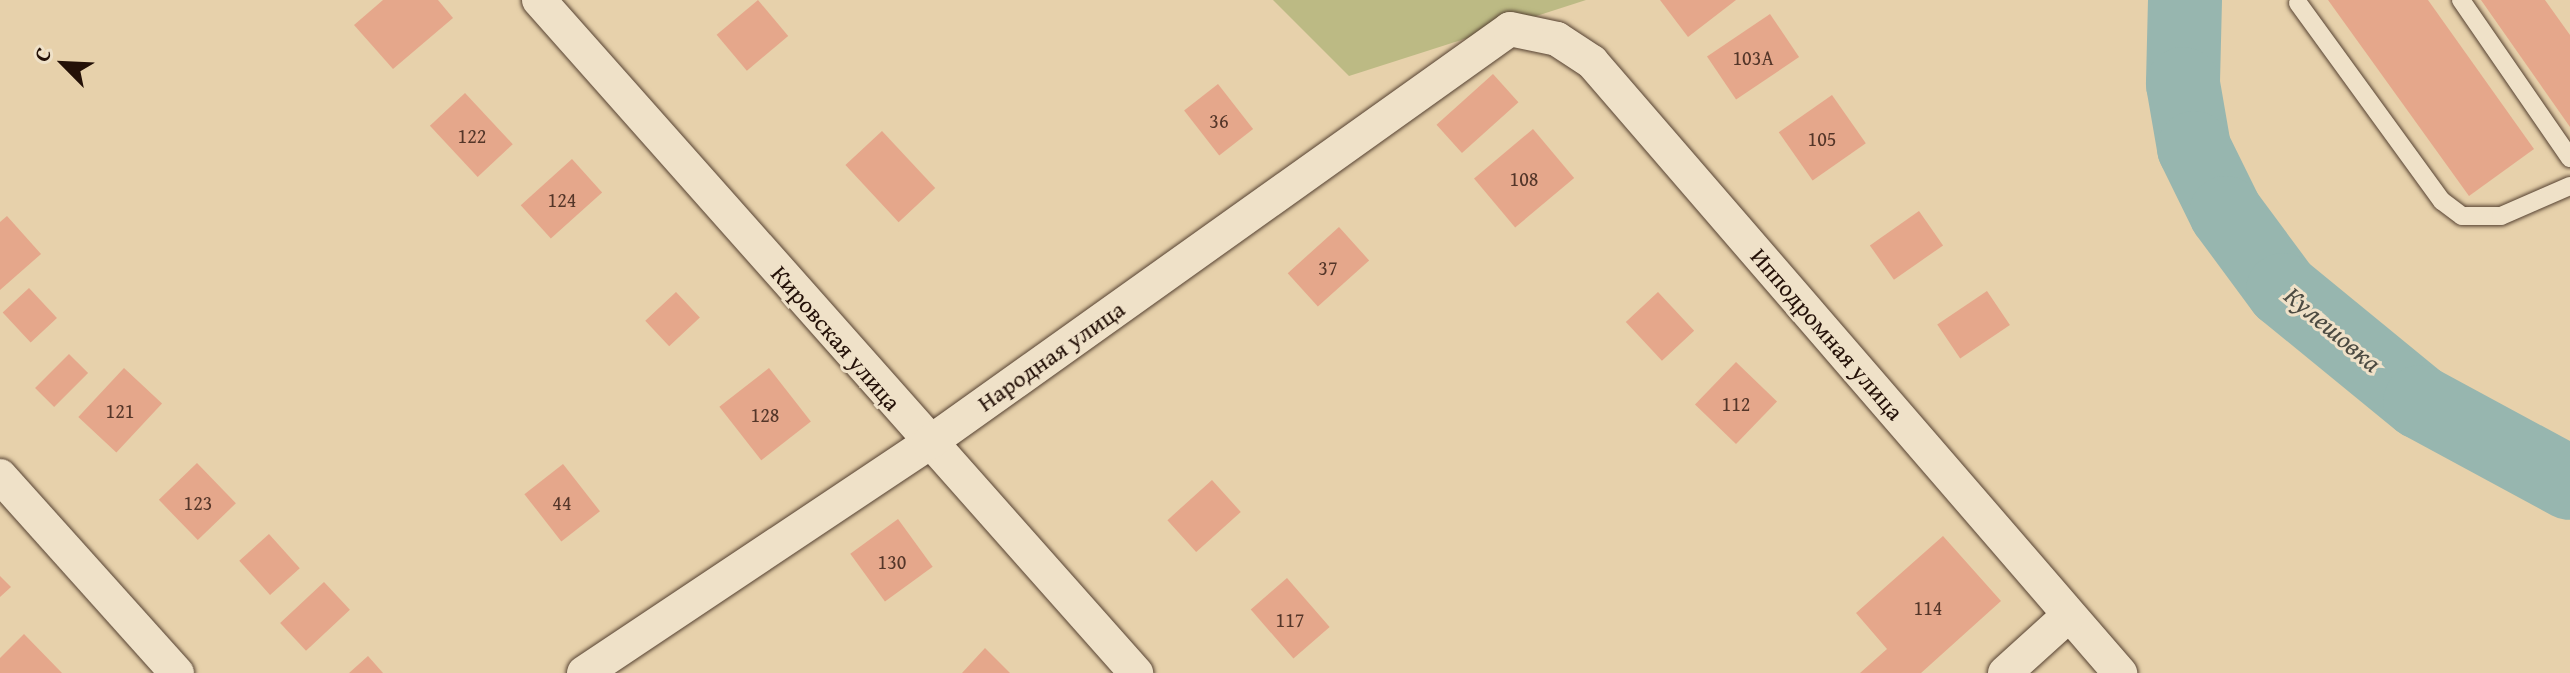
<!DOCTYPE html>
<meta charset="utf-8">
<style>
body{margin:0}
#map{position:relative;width:2570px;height:673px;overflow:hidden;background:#e7d1ab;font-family:"Gentium Book Plus",serif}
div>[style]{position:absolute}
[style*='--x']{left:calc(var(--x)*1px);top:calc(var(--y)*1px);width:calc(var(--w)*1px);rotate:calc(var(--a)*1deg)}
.green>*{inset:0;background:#bcba84}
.river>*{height:74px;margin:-37px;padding:0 37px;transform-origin:37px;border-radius:37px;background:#97b6af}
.building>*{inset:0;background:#e5a78b;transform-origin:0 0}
.roads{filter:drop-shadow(0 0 2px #554131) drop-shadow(0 0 2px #554131)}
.service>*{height:18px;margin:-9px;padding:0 9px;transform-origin:9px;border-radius:9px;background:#efe1c8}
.minor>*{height:34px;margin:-17px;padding:0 17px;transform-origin:17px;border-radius:17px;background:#efe1c8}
span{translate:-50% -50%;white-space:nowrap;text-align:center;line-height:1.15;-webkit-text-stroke:6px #efe1c8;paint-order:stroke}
.number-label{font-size:20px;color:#543629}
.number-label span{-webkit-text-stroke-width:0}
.street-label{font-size:24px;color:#241108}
.water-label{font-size:26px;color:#4c4b42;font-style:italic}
.north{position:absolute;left:24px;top:24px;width:80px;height:80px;-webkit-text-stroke:6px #efe1c8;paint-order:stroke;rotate:294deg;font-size:22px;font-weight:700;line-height:32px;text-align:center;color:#241108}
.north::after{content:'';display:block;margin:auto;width:28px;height:36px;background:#241108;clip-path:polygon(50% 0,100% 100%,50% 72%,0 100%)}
</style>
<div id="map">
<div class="green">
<div style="clip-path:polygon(1273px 0,1586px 0,1349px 76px)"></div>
</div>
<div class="river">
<div style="--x:2185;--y:0;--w:84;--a:91.4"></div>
<div style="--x:2183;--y:84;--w:65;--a:80.2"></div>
<div style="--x:2194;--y:148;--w:72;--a:63.8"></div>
<div style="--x:2226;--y:213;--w:96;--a:53.5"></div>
<div style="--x:2283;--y:290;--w:177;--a:39.3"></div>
<div style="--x:2420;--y:402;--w:170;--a:28.4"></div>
</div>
<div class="building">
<div style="clip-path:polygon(383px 0,438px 0,453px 18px,393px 69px,354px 25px)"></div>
<div style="left:758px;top:0;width:47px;height:54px;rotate:50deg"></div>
<div style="clip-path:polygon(1660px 0,1736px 0,1688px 37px)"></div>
<div style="clip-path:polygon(2328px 0,2428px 0,2534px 149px,2469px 196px)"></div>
<div style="clip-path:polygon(2481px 0,2545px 0,2570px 35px,2570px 127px)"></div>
<div style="left:1770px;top:14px;width:52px;height:76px;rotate:56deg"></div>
<div style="left:1493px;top:74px;width:38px;height:76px;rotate:48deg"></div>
<div style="left:1218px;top:84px;width:57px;height:43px;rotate:52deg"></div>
<div style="left:465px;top:93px;width:70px;height:48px;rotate:47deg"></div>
<div style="left:1832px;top:95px;width:59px;height:65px;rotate:55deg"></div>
<div style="left:1533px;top:129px;width:64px;height:77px;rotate:50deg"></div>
<div style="left:882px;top:131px;width:78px;height:50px;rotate:47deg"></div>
<div style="left:572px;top:159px;width:45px;height:69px;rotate:48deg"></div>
<div style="left:1919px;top:211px;width:42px;height:60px;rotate:55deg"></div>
<div style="clip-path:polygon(7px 216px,41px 254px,0 290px,0 222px)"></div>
<div style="left:1339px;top:227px;width:45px;height:69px;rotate:48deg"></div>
<div style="left:29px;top:288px;width:41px;height:36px;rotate:47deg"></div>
<div style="left:1987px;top:291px;width:41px;height:60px;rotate:56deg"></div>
<div style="left:676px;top:292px;width:35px;height:42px;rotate:47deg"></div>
<div style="left:1658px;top:292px;width:53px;height:44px;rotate:47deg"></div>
<div style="left:69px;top:354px;width:27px;height:48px;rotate:45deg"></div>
<div style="left:1736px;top:362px;width:57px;height:59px;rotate:44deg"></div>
<div style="left:124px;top:368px;width:52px;height:67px;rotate:43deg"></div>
<div style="left:769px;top:368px;width:68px;height:63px;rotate:52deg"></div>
<div style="left:197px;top:463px;width:56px;height:53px;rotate:46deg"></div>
<div style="left:563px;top:464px;width:60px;height:49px;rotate:52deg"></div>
<div style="left:1212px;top:480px;width:43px;height:60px;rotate:48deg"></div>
<div style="left:898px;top:519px;width:59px;height:59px;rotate:54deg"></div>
<div style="left:269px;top:534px;width:46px;height:40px;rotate:48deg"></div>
<div style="clip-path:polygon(1943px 536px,2001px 601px,1921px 673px,1860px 673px,1887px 649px,1856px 613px)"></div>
<div style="clip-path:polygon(0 576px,11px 587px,0 597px)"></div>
<div style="left:1287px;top:578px;width:65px;height:48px;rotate:49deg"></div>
<div style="left:324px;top:582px;width:38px;height:60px;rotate:47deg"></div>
<div style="clip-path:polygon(24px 634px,62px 673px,0 673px,0 658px)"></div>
<div style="clip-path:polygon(985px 648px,1010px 673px,962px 673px)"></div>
<div style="clip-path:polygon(368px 656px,383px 673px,349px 673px)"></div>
</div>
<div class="roads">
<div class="service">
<div style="--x:2461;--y:0;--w:192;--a:55.4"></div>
<div style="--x:2298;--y:3;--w:245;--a:54"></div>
<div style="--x:2442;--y:201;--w:25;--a:37"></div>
<div style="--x:2462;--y:216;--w:39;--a:0"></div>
<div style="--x:2501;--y:216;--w:75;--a:-23.5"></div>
</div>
<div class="minor">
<div style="--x:539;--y:0;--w:900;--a:48.42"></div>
<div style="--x:0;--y:476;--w:265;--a:48.1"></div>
<div style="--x:584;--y:673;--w:415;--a:-33.7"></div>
<div style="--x:929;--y:443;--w:713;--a:-35.47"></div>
<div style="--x:1510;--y:29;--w:48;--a:12"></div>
<div style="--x:1557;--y:39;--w:42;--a:33.3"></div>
<div style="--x:1592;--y:62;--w:808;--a:49.17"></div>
<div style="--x:2005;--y:673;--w:86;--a:-42.2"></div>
</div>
</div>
<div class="number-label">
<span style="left:1753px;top:57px">103А</span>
<span style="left:1219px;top:120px">36</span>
<span style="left:472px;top:135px">122</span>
<span style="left:1822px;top:138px">105</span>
<span style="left:1524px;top:178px">108</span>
<span style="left:562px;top:199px">124</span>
<span style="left:1328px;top:267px">37</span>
<span style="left:1736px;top:403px">112</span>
<span style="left:120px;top:410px">121</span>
<span style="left:765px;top:414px">128</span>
<span style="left:198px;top:502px">123</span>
<span style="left:562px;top:502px">44</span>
<span style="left:892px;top:561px">130</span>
<span style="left:1928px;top:607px">114</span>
<span style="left:1290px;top:619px">117</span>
</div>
<div class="street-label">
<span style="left:1827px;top:334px;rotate:49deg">Ипподромная улица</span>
<span style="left:836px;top:338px;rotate:49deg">Кировская улица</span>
<span style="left:1051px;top:356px;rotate:-35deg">Народная улица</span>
</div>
<div class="water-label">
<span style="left:2333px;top:329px;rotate:40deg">Кулешовка</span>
</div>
<div class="north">С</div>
</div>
